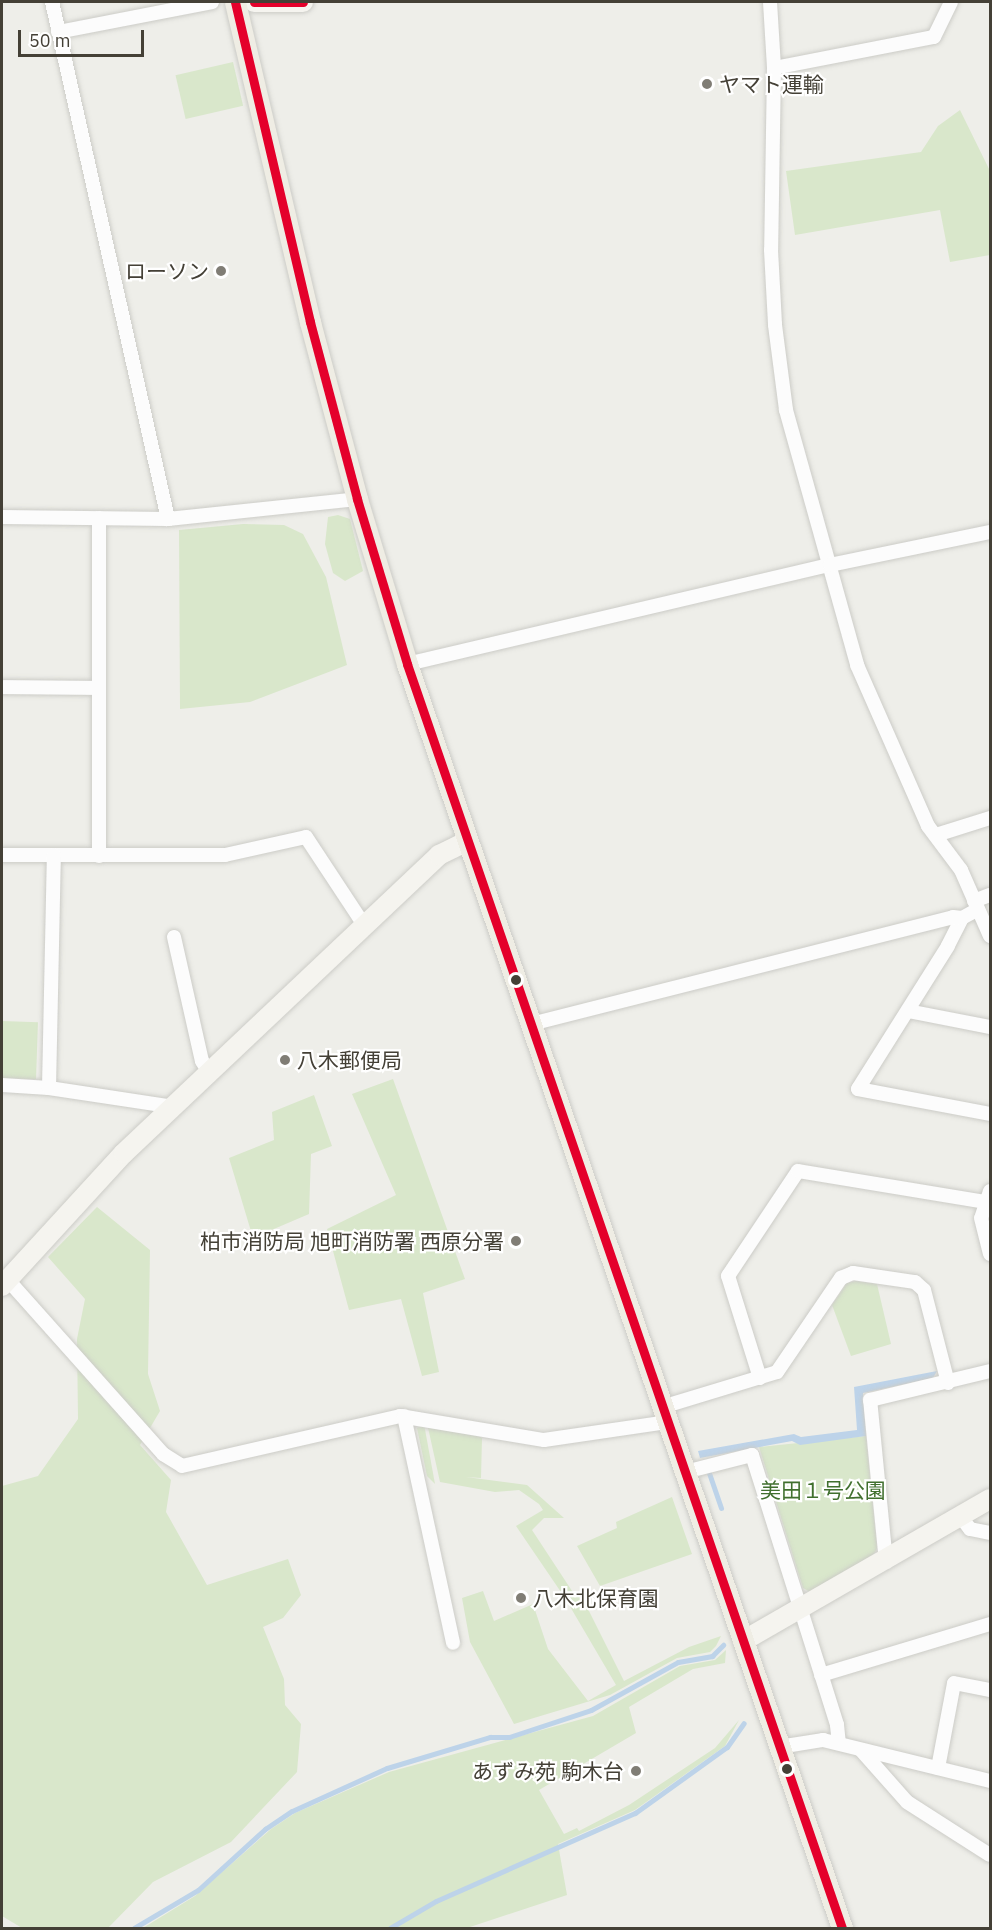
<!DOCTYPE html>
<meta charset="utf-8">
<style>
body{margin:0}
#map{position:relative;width:992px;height:1930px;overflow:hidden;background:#eeeee9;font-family:"IBM Plex Sans","Noto Sans JP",sans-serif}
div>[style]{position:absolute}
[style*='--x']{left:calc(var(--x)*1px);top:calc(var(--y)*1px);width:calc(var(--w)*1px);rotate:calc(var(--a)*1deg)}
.green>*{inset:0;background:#d9e7cb;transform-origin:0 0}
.water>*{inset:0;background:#bdd3e9}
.stream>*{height:5px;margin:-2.5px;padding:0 2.5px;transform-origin:2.5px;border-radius:2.5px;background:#bdd3e9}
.roads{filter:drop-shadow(0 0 2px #ccccc7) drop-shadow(0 0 2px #ccccc7)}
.street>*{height:14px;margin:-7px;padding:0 7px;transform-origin:7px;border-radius:7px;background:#fcfcfc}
.secondary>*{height:20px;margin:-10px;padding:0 10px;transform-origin:10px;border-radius:10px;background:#f5f4ef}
.primary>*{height:21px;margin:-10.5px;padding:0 10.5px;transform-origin:10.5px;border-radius:10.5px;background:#efede4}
.bus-1>*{height:9px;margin:-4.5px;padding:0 4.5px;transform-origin:4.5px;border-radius:4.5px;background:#e4002b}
.dots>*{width:16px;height:16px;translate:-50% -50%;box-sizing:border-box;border:3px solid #fff;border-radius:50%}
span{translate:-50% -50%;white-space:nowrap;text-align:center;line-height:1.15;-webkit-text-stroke:4.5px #fff;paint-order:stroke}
.poi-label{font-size:21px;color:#444036}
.left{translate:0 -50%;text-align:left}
.right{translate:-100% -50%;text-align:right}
.park-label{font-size:21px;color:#41702f}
.frame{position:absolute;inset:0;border:3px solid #444036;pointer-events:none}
.scale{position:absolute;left:18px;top:30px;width:126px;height:27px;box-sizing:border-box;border:3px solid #444036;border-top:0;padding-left:8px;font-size:18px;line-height:21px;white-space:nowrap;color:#444036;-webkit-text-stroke:4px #fff;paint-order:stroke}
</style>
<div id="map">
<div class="green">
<div style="left:233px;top:62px;width:45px;height:59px;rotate:77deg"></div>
<div style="clip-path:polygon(960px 110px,990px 171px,990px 255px,950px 262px,940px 210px,795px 235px,786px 171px,921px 152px,938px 126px)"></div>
<div style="clip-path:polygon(338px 515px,350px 519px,363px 571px,345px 581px,333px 573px,325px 544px,328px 517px)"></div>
<div style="clip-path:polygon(243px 524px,284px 525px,303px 534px,326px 577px,347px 665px,250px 702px,180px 709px,179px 530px)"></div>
<div style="left:2px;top:1021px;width:36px;height:57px;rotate:2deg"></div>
<div style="clip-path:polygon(393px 1079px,465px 1279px,423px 1293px,439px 1372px,422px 1376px,401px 1299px,349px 1310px,327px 1229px,396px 1195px,352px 1094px)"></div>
<div style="clip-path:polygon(314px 1095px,332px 1146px,311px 1154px,309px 1214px,253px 1238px,229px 1158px,274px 1140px,272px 1112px)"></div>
<div style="clip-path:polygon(97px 1207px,150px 1250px,148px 1374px,160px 1411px,140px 1445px,171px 1480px,166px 1512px,207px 1585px,288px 1559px,301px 1595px,283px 1618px,263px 1627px,284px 1679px,285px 1705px,301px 1724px,297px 1772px,231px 1842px,153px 1882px,108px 1928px,22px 1928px,2px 1916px,2px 1486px,38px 1476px,78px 1419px,77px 1339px,85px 1299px,48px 1257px)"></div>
<div style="clip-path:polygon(856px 1281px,877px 1284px,891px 1344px,851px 1356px,832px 1305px,847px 1283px)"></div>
<div style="clip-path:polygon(427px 1423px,475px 1432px,482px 1438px,481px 1478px,466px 1477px,527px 1485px,564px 1518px,544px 1518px,532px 1530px,574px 1594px,580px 1593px,624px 1681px,689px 1647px,721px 1636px,716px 1646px,710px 1652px,677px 1658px,610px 1695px,514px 1724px,470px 1642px,462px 1598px,483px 1591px,494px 1621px,533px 1604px,548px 1649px,588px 1701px,616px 1685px,565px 1598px,516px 1526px,543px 1510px,539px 1504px,519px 1490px,495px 1492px,440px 1482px)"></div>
<div style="clip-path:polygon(424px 1424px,435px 1484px,427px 1476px,417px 1428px)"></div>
<div style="clip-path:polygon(866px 1436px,877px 1548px,872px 1558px,812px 1593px,803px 1588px,759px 1447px)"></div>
<div style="clip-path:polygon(672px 1497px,692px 1554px,600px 1586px,577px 1546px,617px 1528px,616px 1522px)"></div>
<div style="clip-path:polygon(726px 1650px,725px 1663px,693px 1669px,629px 1707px,636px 1733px,539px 1790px,564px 1834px,577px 1828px,579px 1831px,629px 1805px,715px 1748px,739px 1720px,725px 1746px,635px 1810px,558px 1844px,567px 1895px,467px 1928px,143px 1928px,195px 1896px,271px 1829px,295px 1813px,389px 1772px,593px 1716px,680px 1666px,715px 1660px)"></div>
</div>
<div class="water">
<div style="clip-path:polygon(937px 1371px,933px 1378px,863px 1393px,866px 1436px,800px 1445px,792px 1441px,700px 1458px,698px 1451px,794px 1434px,801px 1437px,857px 1430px,854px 1387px)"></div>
</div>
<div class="stream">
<div style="--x:709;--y:1473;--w:37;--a:71"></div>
<div style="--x:134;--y:1928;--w:74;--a:-30.7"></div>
<div style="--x:198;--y:1890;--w:91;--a:-42.3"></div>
<div style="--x:265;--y:1829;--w:32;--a:-34"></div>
<div style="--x:292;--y:1811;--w:104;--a:-24.4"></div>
<div style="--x:387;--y:1768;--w:108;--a:-16.8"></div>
<div style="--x:490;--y:1737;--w:19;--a:0"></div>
<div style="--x:509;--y:1737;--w:86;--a:-18.2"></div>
<div style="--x:591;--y:1710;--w:99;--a:-28.9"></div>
<div style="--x:678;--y:1662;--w:35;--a:-10"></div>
<div style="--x:712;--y:1656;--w:16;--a:-45"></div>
<div style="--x:390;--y:1928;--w:53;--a:-30.4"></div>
<div style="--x:436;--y:1901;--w:218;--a:-23.9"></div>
<div style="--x:635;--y:1813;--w:113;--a:-35.7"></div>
<div style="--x:727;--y:1747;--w:29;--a:-55"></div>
</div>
<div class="roads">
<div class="street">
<div style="--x:52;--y:2;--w:530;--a:77.35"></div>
<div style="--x:770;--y:2;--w:66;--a:86.5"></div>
<div style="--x:774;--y:68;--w:182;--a:90.9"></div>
<div style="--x:771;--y:250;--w:75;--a:86.9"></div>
<div style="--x:775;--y:325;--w:86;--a:82.6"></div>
<div style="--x:786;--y:410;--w:265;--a:74.4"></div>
<div style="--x:857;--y:665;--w:176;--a:66.2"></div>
<div style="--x:928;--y:826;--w:55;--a:53.1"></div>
<div style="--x:961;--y:870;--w:72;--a:66.3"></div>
<div style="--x:58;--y:32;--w:157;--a:-11"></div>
<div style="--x:774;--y:68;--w:163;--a:-11"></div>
<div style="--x:934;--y:37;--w:39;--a:-64"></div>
<div style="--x:2;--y:517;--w:166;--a:0.7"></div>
<div style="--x:168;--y:519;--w:190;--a:-6"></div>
<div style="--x:407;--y:664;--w:434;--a:-13.2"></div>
<div style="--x:830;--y:565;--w:163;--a:-11.7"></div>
<div style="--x:2;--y:687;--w:95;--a:0.6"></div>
<div style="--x:936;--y:835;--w:57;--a:-17.5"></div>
<div style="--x:2;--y:855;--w:223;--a:0"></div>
<div style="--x:225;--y:855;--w:83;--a:-12.5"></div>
<div style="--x:306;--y:837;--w:105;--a:56.6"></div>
<div style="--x:99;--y:856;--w:338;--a:-90"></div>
<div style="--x:974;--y:901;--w:17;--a:-21"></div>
<div style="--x:962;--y:918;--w:31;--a:117"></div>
<div style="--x:948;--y:946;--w:169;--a:122.2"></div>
<div style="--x:858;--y:1089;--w:134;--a:10.7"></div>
<div style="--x:174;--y:937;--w:127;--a:77.3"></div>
<div style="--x:202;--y:1061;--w:15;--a:58"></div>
<div style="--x:908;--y:1011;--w:84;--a:11"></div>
<div style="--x:531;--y:1024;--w:435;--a:-14.2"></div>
<div style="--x:953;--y:917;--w:9;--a:6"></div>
<div style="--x:962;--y:918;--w:18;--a:-29"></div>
<div style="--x:2;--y:1085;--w:47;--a:3.7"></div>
<div style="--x:49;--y:1088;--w:126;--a:8.6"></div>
<div style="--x:49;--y:1088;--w:233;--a:-88.8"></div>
<div style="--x:990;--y:1191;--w:28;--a:108"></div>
<div style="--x:981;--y:1218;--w:37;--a:76"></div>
<div style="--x:8;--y:1280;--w:233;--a:48.3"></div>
<div style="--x:163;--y:1454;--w:22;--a:32"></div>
<div style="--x:182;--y:1466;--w:224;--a:-12.9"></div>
<div style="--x:400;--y:1416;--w:146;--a:9.5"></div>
<div style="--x:544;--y:1440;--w:124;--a:-8.3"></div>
<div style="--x:760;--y:1378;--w:107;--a:-107.4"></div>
<div style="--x:728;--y:1276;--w:126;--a:-56.3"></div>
<div style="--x:798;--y:1171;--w:190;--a:9.4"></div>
<div style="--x:662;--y:1407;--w:120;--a:-16.9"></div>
<div style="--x:777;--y:1372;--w:114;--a:-55.8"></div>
<div style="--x:841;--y:1278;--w:13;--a:-23"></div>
<div style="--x:853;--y:1273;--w:63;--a:8.3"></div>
<div style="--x:915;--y:1282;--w:12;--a:42"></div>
<div style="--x:924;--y:1290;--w:96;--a:75.5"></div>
<div style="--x:404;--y:1416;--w:232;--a:77.8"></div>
<div style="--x:685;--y:1472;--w:69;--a:-14.2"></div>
<div style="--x:752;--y:1455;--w:283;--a:72.5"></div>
<div style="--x:837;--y:1725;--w:18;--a:84"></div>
<div style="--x:961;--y:1517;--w:15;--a:53"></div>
<div style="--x:970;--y:1529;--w:20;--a:11"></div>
<div style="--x:886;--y:1562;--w:163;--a:-95.6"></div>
<div style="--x:870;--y:1400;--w:123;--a:-13.6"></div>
<div style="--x:821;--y:1675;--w:177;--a:-16.8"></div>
<div style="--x:779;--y:1747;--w:45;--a:-9"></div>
<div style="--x:823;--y:1740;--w:172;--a:13.8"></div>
<div style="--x:861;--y:1750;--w:69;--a:48.5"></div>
<div style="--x:907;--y:1802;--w:98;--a:32.6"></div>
<div style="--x:938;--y:1768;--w:86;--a:-79.3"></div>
<div style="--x:954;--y:1683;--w:37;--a:11"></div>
</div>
<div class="secondary">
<div style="--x:254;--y:2;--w:49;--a:0"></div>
<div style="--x:2;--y:1286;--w:180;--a:-47.5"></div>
<div style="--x:124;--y:1153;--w:434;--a:-43.4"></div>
<div style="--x:439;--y:855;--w:30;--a:-26"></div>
<div style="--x:743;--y:1641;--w:285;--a:-29.9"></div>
</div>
<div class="primary">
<div style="--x:235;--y:2;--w:329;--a:76.8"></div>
<div style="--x:310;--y:322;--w:183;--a:75.1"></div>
<div style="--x:357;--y:499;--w:172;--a:73.1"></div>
<div style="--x:407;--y:664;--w:1337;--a:71.01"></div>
</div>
</div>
<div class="bus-1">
<div style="--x:235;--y:2;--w:329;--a:76.8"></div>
<div style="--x:310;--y:322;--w:183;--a:75.1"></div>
<div style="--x:357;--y:499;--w:172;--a:73.1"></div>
<div style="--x:407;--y:664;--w:1337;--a:71.01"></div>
<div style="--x:254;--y:2;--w:49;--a:0"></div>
</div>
<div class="dots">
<div style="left:707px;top:84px;background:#807d75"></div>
<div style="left:221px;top:271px;background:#807d75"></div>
<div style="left:516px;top:980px;background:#444036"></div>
<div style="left:285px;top:1060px;background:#807d75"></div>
<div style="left:516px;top:1241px;background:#807d75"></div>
<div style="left:521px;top:1598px;background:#807d75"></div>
<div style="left:787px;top:1769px;background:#444036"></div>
<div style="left:636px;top:1771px;background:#807d75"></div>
</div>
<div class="poi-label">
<span class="left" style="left:719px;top:84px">ヤマト運輸</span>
<span class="right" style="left:209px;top:271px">ローソン</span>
<span class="left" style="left:297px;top:1060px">八木郵便局</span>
<span class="right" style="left:504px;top:1241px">柏市消防局 旭町消防署 西原分署</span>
<span class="left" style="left:533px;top:1598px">八木北保育園</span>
<span class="right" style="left:624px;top:1771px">あずみ苑 駒木台</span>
</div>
<div class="park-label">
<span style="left:823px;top:1490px">美田１号公園</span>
</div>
<div class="frame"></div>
<div class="scale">50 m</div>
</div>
